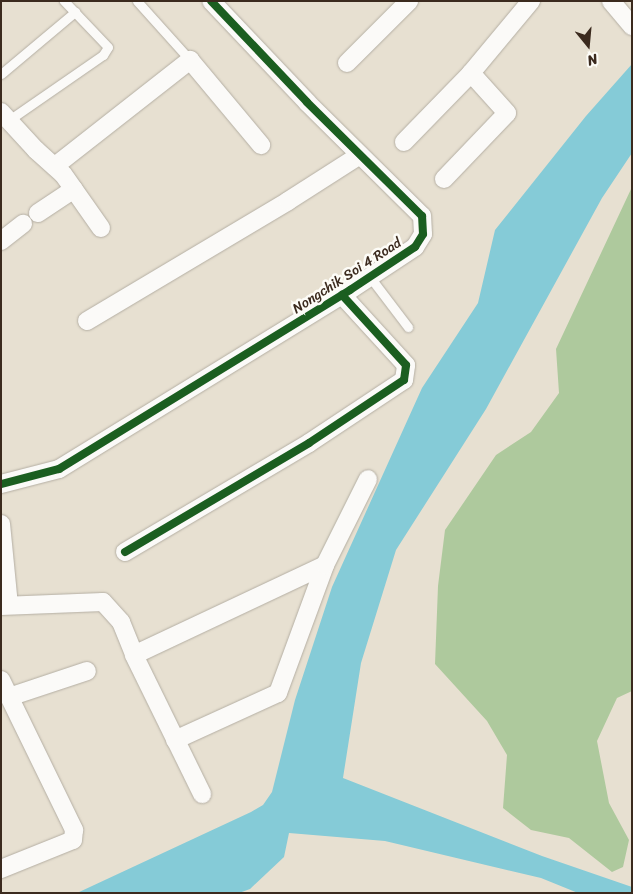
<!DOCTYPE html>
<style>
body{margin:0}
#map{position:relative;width:633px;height:894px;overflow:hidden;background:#e7e0d1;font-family:Sriracha,sans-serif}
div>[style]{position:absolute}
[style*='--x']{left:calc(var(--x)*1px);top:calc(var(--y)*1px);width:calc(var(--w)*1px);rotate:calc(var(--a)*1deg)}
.forest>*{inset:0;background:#aec99d}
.water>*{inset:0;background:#85cbd7}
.roads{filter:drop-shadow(0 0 1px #b4aea3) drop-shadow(0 0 1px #b4aea3)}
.service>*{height:9px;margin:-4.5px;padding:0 4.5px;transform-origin:4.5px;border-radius:4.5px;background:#fbfaf8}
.minor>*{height:18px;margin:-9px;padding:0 9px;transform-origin:9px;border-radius:9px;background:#fbfaf8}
.cycleway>*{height:8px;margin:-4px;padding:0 4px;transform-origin:4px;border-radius:4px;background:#1b5e20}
span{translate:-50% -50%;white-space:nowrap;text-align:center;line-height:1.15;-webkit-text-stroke:5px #fdfcf7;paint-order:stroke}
.street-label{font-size:14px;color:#3b2a1e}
.frame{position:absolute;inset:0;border:2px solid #3b2a1e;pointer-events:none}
.north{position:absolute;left:563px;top:20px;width:50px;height:50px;-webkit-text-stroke:4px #fdfcf7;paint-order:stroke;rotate:163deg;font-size:14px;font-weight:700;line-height:20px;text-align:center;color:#3b2a1e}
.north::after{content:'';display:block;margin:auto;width:18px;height:22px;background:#3b2a1e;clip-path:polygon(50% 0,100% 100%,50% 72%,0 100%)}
</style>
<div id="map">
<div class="forest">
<div style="clip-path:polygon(632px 187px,632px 691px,617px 698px,597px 741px,609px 803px,629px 840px,623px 867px,612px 872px,569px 838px,531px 830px,503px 808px,507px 755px,487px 721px,435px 664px,438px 586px,445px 530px,496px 455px,531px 432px,559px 393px,556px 349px)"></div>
</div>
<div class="water">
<div style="clip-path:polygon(632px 64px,632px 153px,602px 198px,486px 409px,396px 550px,361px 663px,343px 778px,542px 856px,632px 887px,632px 893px,578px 893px,541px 878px,385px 841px,289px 833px,284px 857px,250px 889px,239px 893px,77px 893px,251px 812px,263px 805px,272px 792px,295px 700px,332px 587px,422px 388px,478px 303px,495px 230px,586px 116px)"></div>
</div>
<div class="roads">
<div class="service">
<div style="--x:137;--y:1;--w:79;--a:48.1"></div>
<div style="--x:1;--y:74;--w:97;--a:-40"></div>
<div style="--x:9;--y:120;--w:114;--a:-34.7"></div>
<div style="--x:103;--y:55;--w:9;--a:-58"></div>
<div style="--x:108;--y:47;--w:64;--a:-133.7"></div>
<div style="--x:370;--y:277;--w:63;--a:52.8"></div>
</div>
<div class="minor">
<div style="--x:611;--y:1;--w:33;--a:50"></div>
<div style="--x:347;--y:63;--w:88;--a:-45"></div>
<div style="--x:1;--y:112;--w:52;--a:47.4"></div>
<div style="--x:36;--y:150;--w:36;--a:42"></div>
<div style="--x:63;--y:174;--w:66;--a:54.9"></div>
<div style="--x:404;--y:142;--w:96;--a:-45.8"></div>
<div style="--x:471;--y:73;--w:94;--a:-50.2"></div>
<div style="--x:55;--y:166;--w:172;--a:-38.1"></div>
<div style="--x:190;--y:60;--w:111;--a:50.1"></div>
<div style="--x:444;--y:179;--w:91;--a:-46.3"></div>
<div style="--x:507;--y:113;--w:54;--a:-132"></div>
<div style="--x:38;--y:213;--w:43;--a:-33.7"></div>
<div style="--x:1;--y:241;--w:28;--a:-38"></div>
<div style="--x:87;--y:321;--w:234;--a:-30.8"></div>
<div style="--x:288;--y:201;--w:85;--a:-32.6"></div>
<div style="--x:1;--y:484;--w:60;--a:-14.5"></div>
<div style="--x:59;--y:469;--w:342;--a:-31.6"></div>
<div style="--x:350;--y:290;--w:78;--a:-33.5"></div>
<div style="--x:415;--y:247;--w:15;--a:-58"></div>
<div style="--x:423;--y:234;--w:18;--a:-93"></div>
<div style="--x:422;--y:216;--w:162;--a:-135.3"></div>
<div style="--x:307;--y:102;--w:139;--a:-133.5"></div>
<div style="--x:1;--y:524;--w:81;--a:84.4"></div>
<div style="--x:125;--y:552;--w:214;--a:-30.6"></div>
<div style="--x:309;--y:443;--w:114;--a:-33.6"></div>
<div style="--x:404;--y:380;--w:15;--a:-82"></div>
<div style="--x:406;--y:365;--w:95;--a:-132.4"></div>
<div style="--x:1;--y:606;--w:102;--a:-2.2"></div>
<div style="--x:103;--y:602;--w:27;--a:48"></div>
<div style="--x:121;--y:622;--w:35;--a:68"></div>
<div style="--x:134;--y:655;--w:155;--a:63.9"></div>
<div style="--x:134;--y:655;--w:211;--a:-25.2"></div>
<div style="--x:1;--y:680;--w:167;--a:64"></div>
<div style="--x:74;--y:830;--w:10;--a:96"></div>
<div style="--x:73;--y:840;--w:78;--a:158.1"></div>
<div style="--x:9;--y:697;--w:82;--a:-18.4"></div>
<div style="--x:175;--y:740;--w:113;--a:-24.5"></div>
<div style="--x:278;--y:693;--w:136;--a:-69.8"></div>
<div style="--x:325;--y:565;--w:96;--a:-63.4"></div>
</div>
</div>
<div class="cycleway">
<div style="--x:1;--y:484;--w:60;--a:-14.5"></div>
<div style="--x:59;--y:469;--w:342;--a:-31.6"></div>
<div style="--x:350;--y:290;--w:78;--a:-33.5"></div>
<div style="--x:415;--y:247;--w:15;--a:-58"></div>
<div style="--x:423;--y:234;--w:18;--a:-93"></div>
<div style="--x:422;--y:216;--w:162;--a:-135.3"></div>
<div style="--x:307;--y:102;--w:139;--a:-133.5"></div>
<div style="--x:125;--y:552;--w:214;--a:-30.6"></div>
<div style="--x:309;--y:443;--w:114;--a:-33.6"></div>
<div style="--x:404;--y:380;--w:15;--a:-82"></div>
<div style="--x:406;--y:365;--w:95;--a:-132.4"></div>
</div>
<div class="street-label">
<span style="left:347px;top:276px;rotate:-33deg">Nongchik Soi 4 Road</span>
</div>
<div class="frame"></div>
<div class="north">N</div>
</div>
